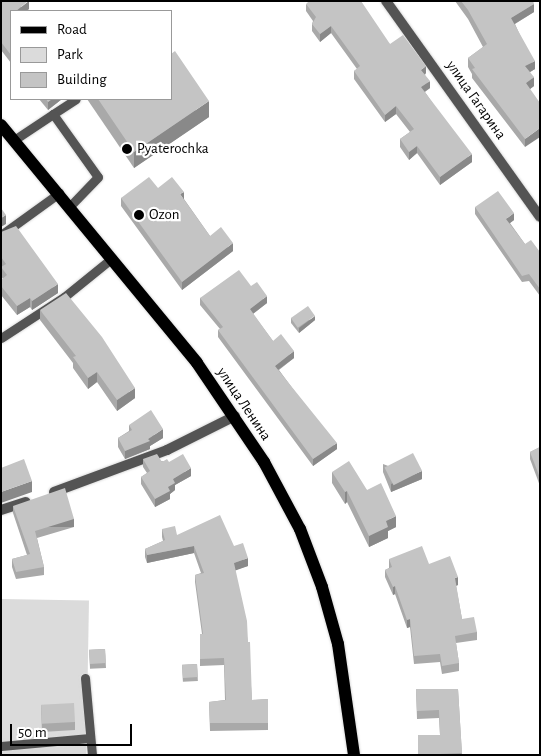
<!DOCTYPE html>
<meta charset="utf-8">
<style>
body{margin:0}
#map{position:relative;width:541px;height:756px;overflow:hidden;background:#fff;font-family:"Alegreya Sans",sans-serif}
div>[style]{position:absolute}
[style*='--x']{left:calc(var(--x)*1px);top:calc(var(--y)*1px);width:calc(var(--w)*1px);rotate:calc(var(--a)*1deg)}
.green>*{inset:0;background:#dbdbdb;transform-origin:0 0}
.roads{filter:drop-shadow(0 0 1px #dbdbdb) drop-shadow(0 0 1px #dbdbdb)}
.lane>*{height:9px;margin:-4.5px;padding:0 4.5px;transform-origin:4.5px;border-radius:4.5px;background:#545454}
.street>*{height:10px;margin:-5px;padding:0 5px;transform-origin:5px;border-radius:5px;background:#545454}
.primary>*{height:12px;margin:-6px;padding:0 6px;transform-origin:6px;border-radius:6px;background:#000}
.wall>*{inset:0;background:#a9a9a9;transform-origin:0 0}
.shaded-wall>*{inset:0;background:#898989;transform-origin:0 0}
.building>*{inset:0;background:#c4c4c4;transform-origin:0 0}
.dots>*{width:14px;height:14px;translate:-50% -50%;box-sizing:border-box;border:2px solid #fff;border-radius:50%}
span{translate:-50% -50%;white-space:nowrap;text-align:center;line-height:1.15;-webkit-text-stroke:4.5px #fff;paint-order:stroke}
.street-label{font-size:15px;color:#000}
.poi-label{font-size:15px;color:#000}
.left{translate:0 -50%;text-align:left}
.frame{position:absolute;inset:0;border:2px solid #000;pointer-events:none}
.legend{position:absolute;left:10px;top:10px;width:162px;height:90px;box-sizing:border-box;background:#fff;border:1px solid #999;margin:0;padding:6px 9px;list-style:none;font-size:15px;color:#000}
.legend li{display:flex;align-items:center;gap:10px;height:25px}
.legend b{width:25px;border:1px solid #999}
.scale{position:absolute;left:10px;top:724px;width:122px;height:22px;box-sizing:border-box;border:2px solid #000;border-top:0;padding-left:6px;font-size:15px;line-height:18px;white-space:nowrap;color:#000;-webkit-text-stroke:4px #fff;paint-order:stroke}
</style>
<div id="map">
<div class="green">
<div style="left:1px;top:599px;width:88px;height:156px;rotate:1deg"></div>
</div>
<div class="roads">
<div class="lane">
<div style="--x:53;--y:114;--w:27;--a:-33"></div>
<div style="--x:14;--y:140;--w:47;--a:-33.7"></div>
<div style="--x:53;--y:114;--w:77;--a:54.5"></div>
<div style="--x:98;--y:177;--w:40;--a:134"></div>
<div style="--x:1;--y:235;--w:72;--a:-35.9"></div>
<div style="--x:1;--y:338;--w:75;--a:-33.1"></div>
<div style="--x:64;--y:297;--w:62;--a:-39.1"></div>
<div style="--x:85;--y:678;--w:77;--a:84.8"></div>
<div style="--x:1;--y:746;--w:89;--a:-5.1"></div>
</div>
<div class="street">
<div style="--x:386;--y:1;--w:265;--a:54.5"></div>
<div style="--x:54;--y:492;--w:121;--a:-20.4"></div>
<div style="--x:167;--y:450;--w:76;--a:-26.6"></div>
<div style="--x:1;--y:510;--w:26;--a:-18"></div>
</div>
<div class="primary">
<div style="--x:1;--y:125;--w:308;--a:50.5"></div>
<div style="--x:197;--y:363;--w:120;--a:55.9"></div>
<div style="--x:264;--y:462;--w:76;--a:61.8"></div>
<div style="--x:300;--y:529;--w:62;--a:69.2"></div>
<div style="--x:322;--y:587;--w:59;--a:74.3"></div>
<div style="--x:338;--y:644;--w:112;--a:81.8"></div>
</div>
</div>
<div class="wall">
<div style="clip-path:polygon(1px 1px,29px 9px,26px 11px,11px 11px,11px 63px,1px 50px)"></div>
<div style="clip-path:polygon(455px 1px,533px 1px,534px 12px,515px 24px,535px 69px,530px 72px,534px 86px,530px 89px,525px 147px,472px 78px,472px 74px,468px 67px,468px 58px,483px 47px,468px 19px)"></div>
<div style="clip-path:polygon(306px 4px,390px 44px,426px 73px,425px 75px,430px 88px,425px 92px,472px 162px,440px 185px,417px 153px,409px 160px,400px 147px,400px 139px,410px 132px,396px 114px,385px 122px,354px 79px,354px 71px,357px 69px,331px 33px,320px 42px,312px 31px,312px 24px,313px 21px,306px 11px)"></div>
<div style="clip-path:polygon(39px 99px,62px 99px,48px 110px)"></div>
<div style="clip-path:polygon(87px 99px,171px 99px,209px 117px,134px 168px)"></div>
<div style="clip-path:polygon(158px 188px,184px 199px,210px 236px,233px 251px,182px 290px,121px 206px,121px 198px)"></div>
<div style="clip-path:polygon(475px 207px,514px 220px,510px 223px,525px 244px,540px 252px,540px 296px,529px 281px,522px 282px,475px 214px)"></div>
<div style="clip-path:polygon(1px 232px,58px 293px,32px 310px,30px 307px,17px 315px,1px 295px,1px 280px,3px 279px,1px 276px)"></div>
<div style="clip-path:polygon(251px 286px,267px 303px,253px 314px,273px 341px,294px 358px,279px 370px,337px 449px,313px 466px,218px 337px,218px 330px,220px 329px,200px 305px,200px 298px)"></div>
<div style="clip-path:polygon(40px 310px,135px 398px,117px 411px,97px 382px,88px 389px,73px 368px,73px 363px,40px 320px)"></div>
<div style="clip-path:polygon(291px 318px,315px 320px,299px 333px,291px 323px)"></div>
<div style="clip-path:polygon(129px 425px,163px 438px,150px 446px,150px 449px,125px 459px,118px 447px,118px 438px,129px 431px)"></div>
<div style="clip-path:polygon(540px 447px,540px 486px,530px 459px,530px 452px)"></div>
<div style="clip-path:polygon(143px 459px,169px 462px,191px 476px,175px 485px,175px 490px,170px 494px,170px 499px,155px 507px,141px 484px,141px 477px,147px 473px,143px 467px)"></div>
<div style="clip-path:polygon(383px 464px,422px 479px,391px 492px,383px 472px)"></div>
<div style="clip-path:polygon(332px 472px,367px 490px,396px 527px,388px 531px,388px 538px,369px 547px,347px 502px,345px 504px,332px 483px)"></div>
<div style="clip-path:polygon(13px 506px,74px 527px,37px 538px,44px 567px,44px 575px,16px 579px,12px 567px,12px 559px,27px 555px,13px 513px)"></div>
<div style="clip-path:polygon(162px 529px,177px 535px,234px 546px,248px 566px,235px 570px,248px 642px,252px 700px,268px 699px,268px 730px,210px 731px,209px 702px,225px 700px,224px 665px,200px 666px,200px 634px,202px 634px,195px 582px,195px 575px,201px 573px,194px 553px,147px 563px,145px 557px,145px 549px,163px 541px,162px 537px)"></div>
<div style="clip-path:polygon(389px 559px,429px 564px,458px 585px,456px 586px,462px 619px,477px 632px,477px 640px,456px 643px,459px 663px,459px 671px,442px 674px,440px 662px,414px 664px,410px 627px,407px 628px,395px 594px,393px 595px,385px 577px,385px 570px,389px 568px)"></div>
<div style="left:105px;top:649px;width:19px;height:16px;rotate:87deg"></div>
<div style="left:197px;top:664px;width:17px;height:15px;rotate:87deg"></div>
<div style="clip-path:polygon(416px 689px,458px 689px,462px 755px,418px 755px,440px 735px,439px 718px,417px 719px)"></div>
<div style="clip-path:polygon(41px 705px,75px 722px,75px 730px,42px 732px)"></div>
</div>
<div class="shaded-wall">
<div style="clip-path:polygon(29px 1px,29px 9px,26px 11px,16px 11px)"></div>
<div style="clip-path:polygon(534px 4px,534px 12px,511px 26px,511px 18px)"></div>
<div style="clip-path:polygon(331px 26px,331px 33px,320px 42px,320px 34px)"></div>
<div style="clip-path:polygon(535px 61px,535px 69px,525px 75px,525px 66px)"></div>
<div style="clip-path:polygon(426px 66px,426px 73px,421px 77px,421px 70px)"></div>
<div style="clip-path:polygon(534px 77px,534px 86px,526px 92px,526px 83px)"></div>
<div style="clip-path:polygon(430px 81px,430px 88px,421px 94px,421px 87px)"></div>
<div style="clip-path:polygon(52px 99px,62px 99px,48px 110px,48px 102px)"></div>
<div style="clip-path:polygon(209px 101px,209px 117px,134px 168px,134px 152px)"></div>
<div style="clip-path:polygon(396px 106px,396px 114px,385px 122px,385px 115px)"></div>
<div style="clip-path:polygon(540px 128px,540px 137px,525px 147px,525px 139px)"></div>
<div style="clip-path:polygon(417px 146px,417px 153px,409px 160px,409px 152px)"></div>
<div style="clip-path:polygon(472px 154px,472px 162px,440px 185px,440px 177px)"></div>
<div style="clip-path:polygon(184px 192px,184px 200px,180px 194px)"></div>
<div style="clip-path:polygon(514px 213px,514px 220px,506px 226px,506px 219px)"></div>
<div style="clip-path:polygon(6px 215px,6px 224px,1px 227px,1px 218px)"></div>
<div style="clip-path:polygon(233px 243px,233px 251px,182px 290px,182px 282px)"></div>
<div style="clip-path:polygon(58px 284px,58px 293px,32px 310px,32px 301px)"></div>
<div style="clip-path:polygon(267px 296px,267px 303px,250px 316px,250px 309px)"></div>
<div style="clip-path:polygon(30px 298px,30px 307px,17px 315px,17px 306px)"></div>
<div style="clip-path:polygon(315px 316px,315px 320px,299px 333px,299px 328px)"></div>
<div style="clip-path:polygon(294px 351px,294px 358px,275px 372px,275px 366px)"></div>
<div style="clip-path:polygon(97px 372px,97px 382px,88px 389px,88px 378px)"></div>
<div style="clip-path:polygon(135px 388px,135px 398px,117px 411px,117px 400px)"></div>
<div style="clip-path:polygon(163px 429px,163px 438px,150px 446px,150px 449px,125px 459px,125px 451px,148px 439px)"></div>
<div style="clip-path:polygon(337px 443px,337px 449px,313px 466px,313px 459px)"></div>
<div style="clip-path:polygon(191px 468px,191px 476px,175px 485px,175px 490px,170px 494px,170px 499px,155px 507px,155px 499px,168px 487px,173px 479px)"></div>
<div style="clip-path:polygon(422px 471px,422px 479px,391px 492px,391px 484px)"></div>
<div style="clip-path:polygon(32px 481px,32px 492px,1px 503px,1px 492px)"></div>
<div style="clip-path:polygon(347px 491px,347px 502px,345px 504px,345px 492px)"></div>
<div style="clip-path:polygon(396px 516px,396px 527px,388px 531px,388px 538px,369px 547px,369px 536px,386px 521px)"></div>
<div style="left:74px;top:519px;width:8px;height:41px;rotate:90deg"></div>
<div style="clip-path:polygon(194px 546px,194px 553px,147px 563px,147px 555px)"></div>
<div style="clip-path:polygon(248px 558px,248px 566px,234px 571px,234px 563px)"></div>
<div style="clip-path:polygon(458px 577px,458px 585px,455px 586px,455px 578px)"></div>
<div style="clip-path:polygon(395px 586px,395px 594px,393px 595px,393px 587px)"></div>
<div style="clip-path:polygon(410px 619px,410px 627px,407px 628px,407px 620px)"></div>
</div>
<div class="building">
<div style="clip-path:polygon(1px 1px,28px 1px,16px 11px,11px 11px,11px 15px,10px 16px,11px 18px,11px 55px,1px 42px)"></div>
<div style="clip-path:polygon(309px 1px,361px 1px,390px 44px,403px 35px,426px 66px,421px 70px,430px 81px,421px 87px,472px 154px,440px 177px,417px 146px,409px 152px,400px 139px,414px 129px,396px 106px,385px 115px,354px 71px,360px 66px,331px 26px,320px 34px,312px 24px,316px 17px,306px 4px)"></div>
<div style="clip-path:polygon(461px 1px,533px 1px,534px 4px,511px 18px,535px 61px,525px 66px,534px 77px,526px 83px,540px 103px,540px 128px,525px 139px,472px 69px,475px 68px,468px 58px,487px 44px,468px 10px)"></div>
<div style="clip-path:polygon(175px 51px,209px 101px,134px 152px,98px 99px,171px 99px,171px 54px)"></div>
<div style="clip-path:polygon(46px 99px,52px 99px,48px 102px)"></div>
<div style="clip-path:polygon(149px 177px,158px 188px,172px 177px,184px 192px,180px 194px,210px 236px,221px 227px,233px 243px,182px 282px,121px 198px)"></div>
<div style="clip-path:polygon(498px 191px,514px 213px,506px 219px,525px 244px,531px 240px,540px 252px,540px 289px,529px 274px,522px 276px,475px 207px)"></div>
<div style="clip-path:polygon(1px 208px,6px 215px,1px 218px)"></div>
<div style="clip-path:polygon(16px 226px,58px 284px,32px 301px,30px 298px,17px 306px,1px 286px,1px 280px,7px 275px,1px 267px,6px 264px,1px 257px,1px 232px)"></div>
<div style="clip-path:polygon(239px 270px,251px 286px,257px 282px,267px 296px,250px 309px,273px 341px,281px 334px,294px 351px,275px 366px,337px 443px,313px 459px,218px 330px,223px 327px,200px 298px)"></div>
<div style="clip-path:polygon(66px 293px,102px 337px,135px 388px,117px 400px,97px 372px,88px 378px,73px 357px,76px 356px,40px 310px)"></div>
<div style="left:308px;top:306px;width:12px;height:21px;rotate:55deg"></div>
<div style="clip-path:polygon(151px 410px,163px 429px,148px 439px,150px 441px,125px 451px,118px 438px,132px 430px,129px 425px)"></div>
<div style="clip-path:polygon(540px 447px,540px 478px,530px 452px)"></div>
<div style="left:413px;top:453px;width:20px;height:32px;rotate:63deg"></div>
<div style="clip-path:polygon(157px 454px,162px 462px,167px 459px,169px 462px,183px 454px,191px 468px,173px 479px,175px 483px,168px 487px,170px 491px,155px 499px,141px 477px,150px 471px,143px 459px)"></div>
<div style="clip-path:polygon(24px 459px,32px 481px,1px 492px,1px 468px)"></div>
<div style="clip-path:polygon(349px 461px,367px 490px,381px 483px,396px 516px,386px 521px,388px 527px,369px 536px,347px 491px,345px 492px,332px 472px)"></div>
<div style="clip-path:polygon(65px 488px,74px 519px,35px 531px,44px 567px,16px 572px,12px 559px,30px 554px,13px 506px)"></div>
<div style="clip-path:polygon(220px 515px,234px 546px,243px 543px,248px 558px,234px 563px,247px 621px,248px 642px,250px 642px,252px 700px,268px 699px,268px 723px,210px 723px,209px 702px,226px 700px,224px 658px,200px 659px,200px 634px,203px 634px,195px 575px,204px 573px,194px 546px,147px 555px,145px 549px,165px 540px,162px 529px,175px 526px,177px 535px)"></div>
<div style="clip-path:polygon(422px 546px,429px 564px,450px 556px,458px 577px,455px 578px,462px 619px,474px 617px,477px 632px,455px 636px,459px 663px,442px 666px,440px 654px,414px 656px,410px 619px,407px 620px,395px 586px,393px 587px,385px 570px,392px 567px,389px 559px)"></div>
<div style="left:105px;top:649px;width:14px;height:16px;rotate:86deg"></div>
<div style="left:197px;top:664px;width:13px;height:15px;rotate:86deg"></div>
<div style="clip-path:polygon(416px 689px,458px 689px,462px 753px,418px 755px,418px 735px,440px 735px,439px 710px,417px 711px)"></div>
<div style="left:74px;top:703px;width:19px;height:33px;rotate:87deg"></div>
</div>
<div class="dots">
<div style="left:127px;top:149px;background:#000"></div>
<div style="left:139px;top:215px;background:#000"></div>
</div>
<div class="street-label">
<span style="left:476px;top:100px;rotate:55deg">улица Гагарина</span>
<span style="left:244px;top:404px;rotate:56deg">улица Ленина</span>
</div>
<div class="poi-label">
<span class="left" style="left:137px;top:149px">Pyaterochka</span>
<span class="left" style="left:149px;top:215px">Ozon</span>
</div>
<div class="frame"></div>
<ul class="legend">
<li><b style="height:6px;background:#000"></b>Road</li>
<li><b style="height:14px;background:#dbdbdb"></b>Park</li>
<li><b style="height:14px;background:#c4c4c4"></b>Building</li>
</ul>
<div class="scale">50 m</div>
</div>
